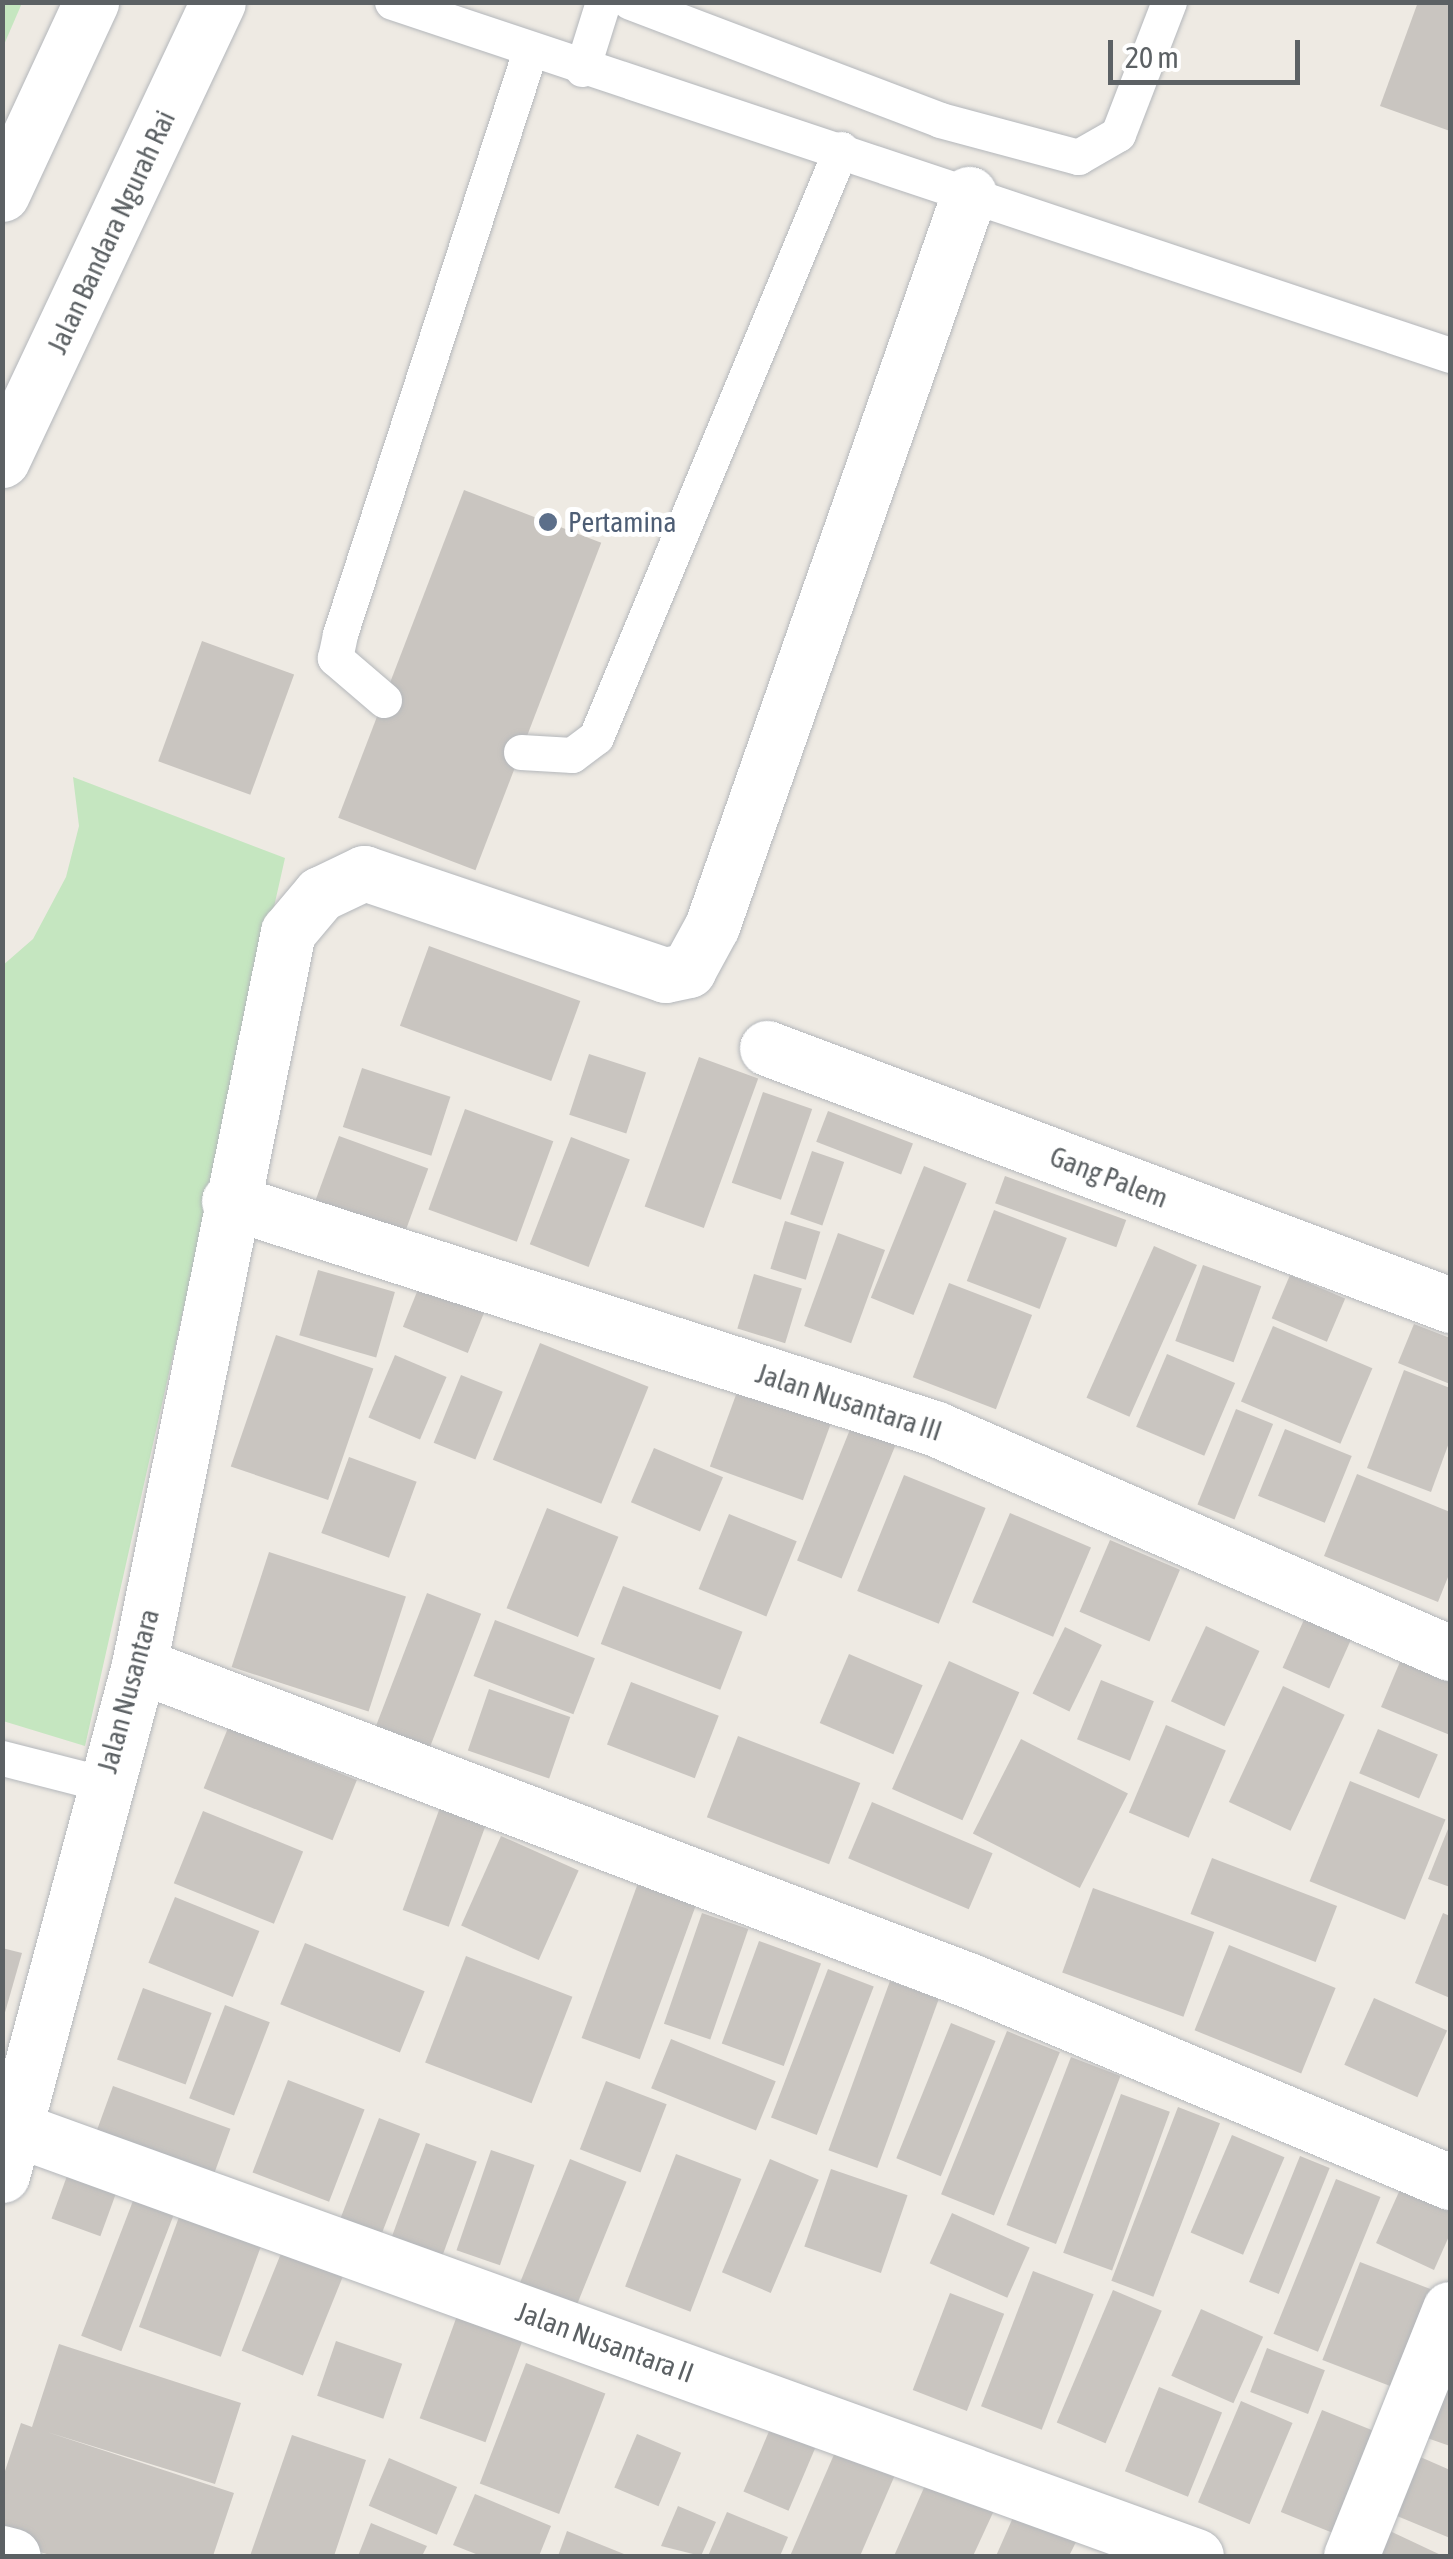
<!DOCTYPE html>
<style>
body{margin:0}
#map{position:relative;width:1453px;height:2559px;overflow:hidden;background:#eeeae3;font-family:"Asap Condensed",sans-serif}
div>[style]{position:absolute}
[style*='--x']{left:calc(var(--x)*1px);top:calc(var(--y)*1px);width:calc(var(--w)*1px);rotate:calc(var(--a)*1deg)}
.green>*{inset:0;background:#c5e6c0}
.building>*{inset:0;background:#c9c5c0;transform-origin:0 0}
.roads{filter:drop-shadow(0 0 2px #b4b7bb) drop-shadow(0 0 2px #b4b7bb)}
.service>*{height:35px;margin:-17.5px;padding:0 17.5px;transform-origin:17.5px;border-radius:17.5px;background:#fff}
.minor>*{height:55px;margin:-27.5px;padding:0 27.5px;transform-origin:27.5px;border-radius:27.5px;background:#fff}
.tertiary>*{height:55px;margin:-27.5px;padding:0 27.5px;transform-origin:27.5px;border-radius:27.5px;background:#fff}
.dots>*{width:28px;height:28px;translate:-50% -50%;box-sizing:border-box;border:5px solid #fff;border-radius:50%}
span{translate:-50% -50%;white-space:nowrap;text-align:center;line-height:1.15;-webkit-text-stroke:10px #fff;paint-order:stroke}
.street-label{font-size:28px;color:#5c6164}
.service-label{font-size:28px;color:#4e5e75}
.left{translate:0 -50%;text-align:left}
.frame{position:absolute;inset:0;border:5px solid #5c6164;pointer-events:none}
.scale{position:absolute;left:1108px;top:40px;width:192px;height:45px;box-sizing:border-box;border:5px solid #5c6164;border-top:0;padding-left:12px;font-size:30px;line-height:35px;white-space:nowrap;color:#5c6164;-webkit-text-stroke:8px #fff;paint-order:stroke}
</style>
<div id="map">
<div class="green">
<div style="clip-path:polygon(3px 2px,22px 3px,3px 47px,2px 3px)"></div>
<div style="clip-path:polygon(73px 777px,285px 858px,85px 1746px,3px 1721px,2px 966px,33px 939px,66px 877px,79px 826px)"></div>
</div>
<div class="building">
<div style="clip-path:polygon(1418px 2px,1450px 2px,1450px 131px,1380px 106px)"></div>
<div style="left:464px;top:490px;width:147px;height:351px;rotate:21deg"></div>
<div style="left:202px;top:641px;width:98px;height:128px;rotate:20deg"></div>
<div style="left:429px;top:946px;width:161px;height:85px;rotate:20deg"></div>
<div style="left:589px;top:1054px;width:60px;height:64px;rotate:18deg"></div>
<div style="left:699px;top:1057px;width:63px;height:159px;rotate:20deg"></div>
<div style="left:362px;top:1068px;width:93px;height:62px;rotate:18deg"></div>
<div style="left:763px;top:1092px;width:52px;height:96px;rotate:19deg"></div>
<div style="left:465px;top:1109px;width:94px;height:107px;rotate:20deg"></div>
<div style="left:828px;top:1111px;width:91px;height:33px;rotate:21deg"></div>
<div style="left:339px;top:1136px;width:95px;height:77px;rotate:20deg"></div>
<div style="left:571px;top:1137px;width:63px;height:115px;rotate:21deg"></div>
<div style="left:812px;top:1151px;width:34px;height:67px;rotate:19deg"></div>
<div style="left:924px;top:1166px;width:46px;height:142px;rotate:22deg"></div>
<div style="left:1005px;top:1176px;width:129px;height:29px;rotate:20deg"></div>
<div style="left:994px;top:1210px;width:78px;height:76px;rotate:21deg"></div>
<div style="left:785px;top:1221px;width:37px;height:50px;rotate:17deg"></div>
<div style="left:838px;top:1233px;width:50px;height:99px;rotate:20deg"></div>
<div style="left:1154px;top:1246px;width:47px;height:166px;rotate:24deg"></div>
<div style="left:1203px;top:1265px;width:62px;height:81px;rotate:20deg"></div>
<div style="left:318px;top:1270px;width:80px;height:68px;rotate:16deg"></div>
<div style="left:425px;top:1272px;width:70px;height:59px;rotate:22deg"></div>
<div style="left:754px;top:1274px;width:50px;height:57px;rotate:17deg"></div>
<div style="left:1290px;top:1275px;width:60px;height:47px;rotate:23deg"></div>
<div style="left:949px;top:1283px;width:89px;height:101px;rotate:21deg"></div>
<div style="clip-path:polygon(1414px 1324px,1450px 1338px,1450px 1384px,1398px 1363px)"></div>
<div style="left:1273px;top:1326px;width:108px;height:82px;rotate:23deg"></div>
<div style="left:276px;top:1335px;width:103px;height:139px;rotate:19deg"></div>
<div style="left:540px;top:1343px;width:117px;height:126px;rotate:22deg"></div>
<div style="left:1167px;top:1354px;width:74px;height:79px;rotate:23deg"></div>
<div style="left:395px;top:1355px;width:56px;height:68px;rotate:23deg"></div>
<div style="clip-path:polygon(1404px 1370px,1450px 1388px,1450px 1440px,1431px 1492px,1367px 1468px)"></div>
<div style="left:461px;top:1375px;width:45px;height:73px;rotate:22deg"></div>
<div style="left:741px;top:1381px;width:99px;height:91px;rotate:20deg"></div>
<div style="left:1236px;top:1409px;width:40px;height:103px;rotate:22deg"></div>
<div style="left:851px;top:1427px;width:48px;height:144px;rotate:22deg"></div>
<div style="left:1285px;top:1429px;width:72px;height:72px;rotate:22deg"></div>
<div style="left:654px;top:1448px;width:75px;height:59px;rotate:23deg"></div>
<div style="left:349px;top:1457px;width:72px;height:81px;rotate:20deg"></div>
<div style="clip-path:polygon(1357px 1474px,1450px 1512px,1450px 1572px,1438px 1602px,1324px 1556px)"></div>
<div style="left:904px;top:1475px;width:88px;height:125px;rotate:22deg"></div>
<div style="left:547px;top:1508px;width:77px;height:108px;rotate:22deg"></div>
<div style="left:1010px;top:1513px;width:88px;height:97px;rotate:23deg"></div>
<div style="left:729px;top:1514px;width:73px;height:81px;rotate:22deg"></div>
<div style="left:1110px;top:1540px;width:76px;height:78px;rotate:23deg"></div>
<div style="left:269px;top:1552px;width:144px;height:121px;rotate:18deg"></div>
<div style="left:623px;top:1586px;width:128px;height:62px;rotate:21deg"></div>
<div style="left:427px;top:1593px;width:58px;height:144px;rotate:21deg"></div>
<div style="left:1307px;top:1613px;width:51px;height:60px;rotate:24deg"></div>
<div style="left:495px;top:1620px;width:107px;height:60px;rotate:21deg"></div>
<div style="left:1206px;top:1626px;width:59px;height:83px;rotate:25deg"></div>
<div style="left:1065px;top:1627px;width:41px;height:74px;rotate:26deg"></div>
<div style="clip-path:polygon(1407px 1645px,1450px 1663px,1450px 1735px,1381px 1707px)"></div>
<div style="left:849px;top:1654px;width:80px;height:75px;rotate:23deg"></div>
<div style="left:949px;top:1661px;width:77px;height:140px;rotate:24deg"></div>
<div style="left:1101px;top:1680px;width:57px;height:64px;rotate:22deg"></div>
<div style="left:631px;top:1682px;width:94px;height:67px;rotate:21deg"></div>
<div style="left:1283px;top:1686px;width:68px;height:128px;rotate:25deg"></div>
<div style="left:489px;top:1689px;width:86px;height:65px;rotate:19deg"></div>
<div style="left:1166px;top:1725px;width:65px;height:95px;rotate:23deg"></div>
<div style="left:228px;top:1728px;width:139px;height:65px;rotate:22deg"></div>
<div style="left:1378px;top:1729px;width:65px;height:48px;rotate:23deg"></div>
<div style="left:738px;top:1736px;width:131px;height:87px;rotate:21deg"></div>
<div style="left:1021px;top:1739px;width:120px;height:106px;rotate:27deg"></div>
<div style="left:1350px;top:1781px;width:103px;height:108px;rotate:22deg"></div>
<div style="left:442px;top:1802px;width:49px;height:115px;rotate:20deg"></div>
<div style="left:872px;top:1802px;width:131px;height:61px;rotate:23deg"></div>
<div style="left:203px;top:1811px;width:108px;height:78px;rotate:22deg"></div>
<div style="clip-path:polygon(1450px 1824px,1450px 1887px,1428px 1879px)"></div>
<div style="left:501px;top:1836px;width:85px;height:98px;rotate:24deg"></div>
<div style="left:1212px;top:1858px;width:134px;height:60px;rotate:21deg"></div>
<div style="left:638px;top:1883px;width:62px;height:165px;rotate:20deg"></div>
<div style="left:1093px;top:1888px;width:129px;height:90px;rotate:20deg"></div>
<div style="left:175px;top:1897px;width:91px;height:71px;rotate:22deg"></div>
<div style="left:702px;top:1913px;width:49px;height:117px;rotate:19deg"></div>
<div style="clip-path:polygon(1443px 1913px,1450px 1916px,1450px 1998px,1415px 1983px)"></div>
<div style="left:759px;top:1941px;width:66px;height:109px;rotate:20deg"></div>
<div style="left:305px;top:1943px;width:129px;height:66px;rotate:22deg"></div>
<div style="left:1229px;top:1945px;width:115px;height:92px;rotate:22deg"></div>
<div style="clip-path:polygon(2px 1948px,22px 1953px,4px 2016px,2px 2015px)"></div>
<div style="left:466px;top:1956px;width:114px;height:114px;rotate:21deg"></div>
<div style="left:828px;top:1969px;width:49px;height:159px;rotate:21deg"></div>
<div style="left:890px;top:1981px;width:52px;height:180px;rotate:20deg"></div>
<div style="left:143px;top:1988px;width:73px;height:76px;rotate:20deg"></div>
<div style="left:1374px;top:1998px;width:80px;height:73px;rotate:24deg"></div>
<div style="left:225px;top:2005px;width:48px;height:100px;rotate:21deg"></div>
<div style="left:951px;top:2023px;width:48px;height:146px;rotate:22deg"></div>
<div style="left:1007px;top:2031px;width:57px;height:176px;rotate:22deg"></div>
<div style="left:671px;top:2039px;width:113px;height:53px;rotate:22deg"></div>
<div style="left:1071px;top:2057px;width:53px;height:180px;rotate:21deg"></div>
<div style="left:288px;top:2080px;width:82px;height:99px;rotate:21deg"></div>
<div style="left:606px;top:2081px;width:65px;height:73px;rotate:21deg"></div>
<div style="left:113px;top:2086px;width:125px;height:47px;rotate:20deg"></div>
<div style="left:1121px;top:2094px;width:52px;height:169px;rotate:20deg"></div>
<div style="left:1178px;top:2107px;width:45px;height:186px;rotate:21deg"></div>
<div style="left:379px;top:2118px;width:44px;height:117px;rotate:21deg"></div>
<div style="left:1232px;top:2135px;width:57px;height:106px;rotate:23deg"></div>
<div style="left:426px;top:2143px;width:54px;height:107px;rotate:20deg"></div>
<div style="left:491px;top:2150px;width:46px;height:106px;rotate:19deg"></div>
<div style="left:676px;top:2154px;width:70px;height:142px;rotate:21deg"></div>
<div style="left:1300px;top:2156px;width:32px;height:136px;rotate:22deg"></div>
<div style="left:570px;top:2159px;width:61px;height:136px;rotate:22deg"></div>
<div style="left:770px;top:2159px;width:53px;height:123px;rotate:23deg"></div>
<div style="left:71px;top:2165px;width:52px;height:57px;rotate:20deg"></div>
<div style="left:831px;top:2169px;width:81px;height:82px;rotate:19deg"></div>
<div style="clip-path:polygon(1407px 2174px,1450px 2195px,1450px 2234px,1434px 2270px,1376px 2243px)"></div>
<div style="left:1336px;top:2179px;width:48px;height:167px;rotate:22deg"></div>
<div style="left:136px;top:2193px;width:43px;height:153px;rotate:21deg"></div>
<div style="left:952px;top:2213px;width:85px;height:55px;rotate:24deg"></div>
<div style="left:179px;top:2217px;width:87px;height:117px;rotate:20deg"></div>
<div style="left:284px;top:2246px;width:66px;height:113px;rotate:22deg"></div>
<div style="left:1360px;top:2262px;width:83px;height:105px;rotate:21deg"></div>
<div style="left:1033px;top:2271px;width:65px;height:145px;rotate:21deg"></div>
<div style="left:1113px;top:2290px;width:53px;height:144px;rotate:23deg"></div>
<div style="left:950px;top:2293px;width:58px;height:104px;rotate:21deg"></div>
<div style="left:1201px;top:2309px;width:68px;height:73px;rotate:24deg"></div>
<div style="left:458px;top:2313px;width:70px;height:112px;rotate:20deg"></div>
<div style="left:336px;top:2341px;width:70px;height:58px;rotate:19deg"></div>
<div style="clip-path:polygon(59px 2344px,241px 2403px,215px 2484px,47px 2432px,234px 2493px,213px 2556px,53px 2556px,2px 2540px,2px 2480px,21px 2423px,32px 2427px)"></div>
<div style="left:1267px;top:2348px;width:62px;height:47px;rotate:21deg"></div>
<div style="left:526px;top:2363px;width:85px;height:129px;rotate:21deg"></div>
<div style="clip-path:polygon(1450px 2379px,1450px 2446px,1427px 2438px)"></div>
<div style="left:1159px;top:2387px;width:68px;height:91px;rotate:22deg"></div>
<div style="left:1241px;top:2401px;width:56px;height:110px;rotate:23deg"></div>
<div style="left:1322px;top:2410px;width:67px;height:110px;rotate:22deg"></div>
<div style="left:770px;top:2429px;width:49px;height:68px;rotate:23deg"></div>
<div style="left:637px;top:2434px;width:48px;height:58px;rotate:23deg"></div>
<div style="clip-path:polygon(292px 2435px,366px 2460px,334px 2556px,250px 2556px)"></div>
<div style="clip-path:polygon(839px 2443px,898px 2468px,860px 2556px,790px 2556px)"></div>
<div style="clip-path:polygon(1409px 2452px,1450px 2470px,1450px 2538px,1385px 2511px)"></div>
<div style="left:389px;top:2458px;width:74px;height:52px;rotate:23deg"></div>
<div style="clip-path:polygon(930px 2474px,997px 2504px,973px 2556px,894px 2556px)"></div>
<div style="clip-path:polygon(475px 2494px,551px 2526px,539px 2556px,481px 2556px,453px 2545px)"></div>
<div style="clip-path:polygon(678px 2506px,716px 2522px,701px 2556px,661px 2546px)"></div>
<div style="clip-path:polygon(727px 2512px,788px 2537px,780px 2556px,708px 2556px)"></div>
<div style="clip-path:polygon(1015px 2513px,1077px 2540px,1069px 2556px,996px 2556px)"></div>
<div style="clip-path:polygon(371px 2523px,427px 2546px,422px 2556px,358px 2556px)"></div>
<div style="clip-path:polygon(1375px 2524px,1443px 2556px,1360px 2556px)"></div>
<div style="clip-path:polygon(567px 2531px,629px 2556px,558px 2556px)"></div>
</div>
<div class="roads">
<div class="service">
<div style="--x:392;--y:2;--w:1115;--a:18.45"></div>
<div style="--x:630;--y:2;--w:332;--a:20.8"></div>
<div style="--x:940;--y:120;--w:143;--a:15"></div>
<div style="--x:1078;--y:157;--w:46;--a:-29.9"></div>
<div style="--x:1118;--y:134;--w:142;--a:-68.9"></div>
<div style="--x:582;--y:69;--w:70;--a:-72.6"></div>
<div style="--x:384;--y:700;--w:65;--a:-139.4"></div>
<div style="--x:335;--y:658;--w:25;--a:-78"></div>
<div style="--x:340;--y:634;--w:613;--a:-71.95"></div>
<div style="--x:521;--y:752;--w:51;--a:3.4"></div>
<div style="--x:572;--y:755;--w:30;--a:-37"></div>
<div style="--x:596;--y:737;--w:637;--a:-67.38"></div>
<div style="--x:2;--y:1758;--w:105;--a:14.3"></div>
</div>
<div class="minor">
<div style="--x:767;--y:1048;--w:730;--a:20.62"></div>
<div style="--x:229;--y:1201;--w:741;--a:17.85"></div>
<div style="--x:934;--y:1428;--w:563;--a:23.56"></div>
<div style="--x:139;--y:1665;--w:887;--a:20.81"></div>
<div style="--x:968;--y:1980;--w:523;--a:22.74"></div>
<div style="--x:13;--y:2128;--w:1258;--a:19.89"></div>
<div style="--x:2;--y:2175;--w:528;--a:-74.96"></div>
<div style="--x:139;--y:1665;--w:748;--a:-78.51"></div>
<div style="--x:288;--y:932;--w:50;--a:-49.9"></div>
<div style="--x:320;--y:894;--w:49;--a:-25.5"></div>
<div style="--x:364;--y:873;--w:318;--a:18.7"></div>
<div style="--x:665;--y:975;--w:24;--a:-12"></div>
<div style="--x:688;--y:970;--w:50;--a:-61.4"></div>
<div style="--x:712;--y:926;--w:776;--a:-70.65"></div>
<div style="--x:2;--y:2553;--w:11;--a:15"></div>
<div style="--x:1351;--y:2556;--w:266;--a:-68.2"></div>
</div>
<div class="tertiary">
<div style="--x:2;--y:194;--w:212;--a:-65.1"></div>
<div style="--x:2;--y:460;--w:506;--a:-64.75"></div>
</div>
</div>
<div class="dots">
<div style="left:548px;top:522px;background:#5c6f8a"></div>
</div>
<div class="street-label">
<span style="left:111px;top:232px;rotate:-65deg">Jalan Bandara Ngurah Rai</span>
<span style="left:1109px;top:1177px;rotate:21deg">Gang Palem</span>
<span style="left:849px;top:1402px;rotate:18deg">Jalan Nusantara III</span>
<span style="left:128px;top:1691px;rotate:-75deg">Jalan Nusantara</span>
<span style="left:605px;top:2342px;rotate:20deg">Jalan Nusantara II</span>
</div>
<div class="service-label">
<span class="left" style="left:568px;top:522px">Pertamina</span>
</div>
<div class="frame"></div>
<div class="scale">20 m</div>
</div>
